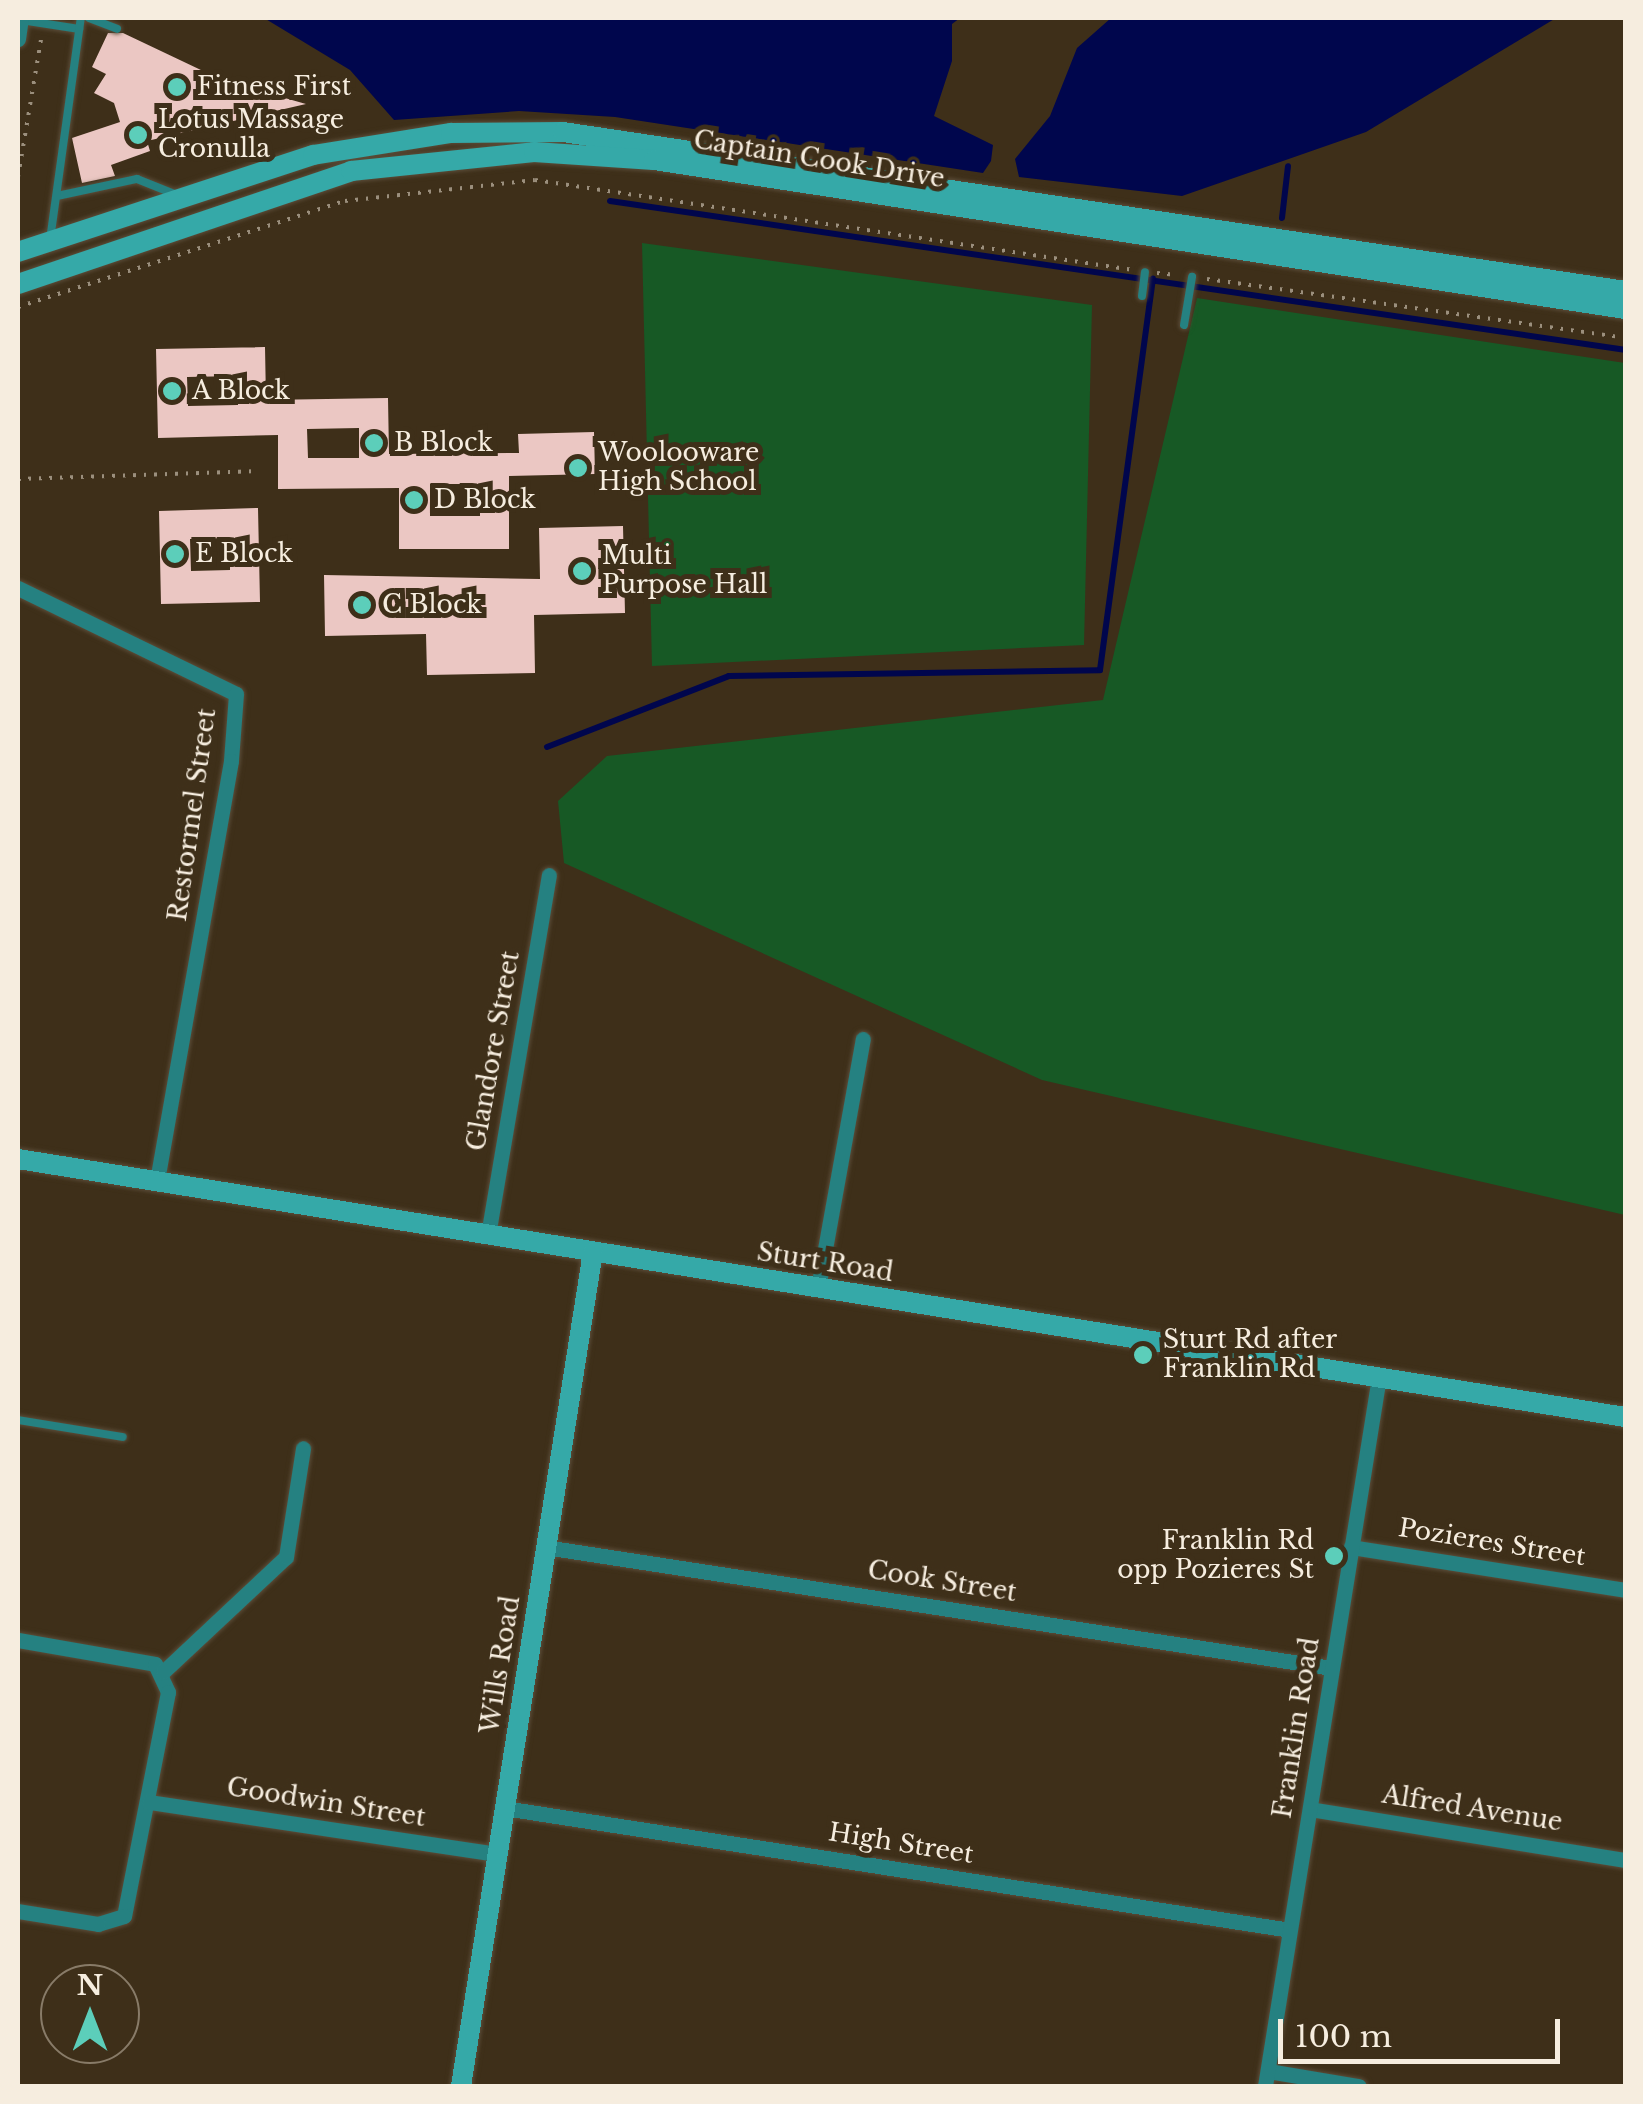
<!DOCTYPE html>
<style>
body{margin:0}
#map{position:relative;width:1643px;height:2104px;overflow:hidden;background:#3e2f19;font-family:"Libre Baskerville",serif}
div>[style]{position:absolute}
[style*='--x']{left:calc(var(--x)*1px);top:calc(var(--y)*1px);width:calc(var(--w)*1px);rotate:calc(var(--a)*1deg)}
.green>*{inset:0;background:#175925}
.water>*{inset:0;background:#00064d}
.stream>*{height:6px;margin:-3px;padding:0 3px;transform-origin:3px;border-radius:3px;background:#00064d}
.building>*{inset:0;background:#ebc7c3}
.path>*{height:4px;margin-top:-2px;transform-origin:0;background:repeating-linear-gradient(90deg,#9b8f7d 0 2.5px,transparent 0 10.5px)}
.roads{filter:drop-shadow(0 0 2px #5b4d39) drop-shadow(0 0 2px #5b4d39)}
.lane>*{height:8px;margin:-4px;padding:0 4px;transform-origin:4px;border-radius:4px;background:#258181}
.street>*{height:15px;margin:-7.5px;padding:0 7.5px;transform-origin:7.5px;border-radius:7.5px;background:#258181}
.secondary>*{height:20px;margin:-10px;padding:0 10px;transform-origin:10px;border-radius:10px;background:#35a9a8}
.dots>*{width:28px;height:28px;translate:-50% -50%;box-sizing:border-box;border:5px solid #3e2f19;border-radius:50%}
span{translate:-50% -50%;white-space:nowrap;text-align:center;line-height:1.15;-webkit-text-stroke:10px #3e2f19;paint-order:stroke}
.poi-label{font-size:25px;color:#f6eddf}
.left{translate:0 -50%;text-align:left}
.right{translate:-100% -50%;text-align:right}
.street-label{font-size:25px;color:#f6eddf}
.frame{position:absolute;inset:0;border:20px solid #f6eddf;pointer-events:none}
.north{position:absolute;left:40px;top:1964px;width:100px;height:100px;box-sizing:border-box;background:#3e2f19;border:2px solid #887b68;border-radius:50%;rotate:0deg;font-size:28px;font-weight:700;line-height:40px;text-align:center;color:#f6eddf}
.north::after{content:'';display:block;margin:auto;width:35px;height:45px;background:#5cceba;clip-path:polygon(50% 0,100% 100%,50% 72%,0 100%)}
.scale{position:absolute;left:1278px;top:2019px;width:282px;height:45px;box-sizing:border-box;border:5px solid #f6eddf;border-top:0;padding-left:12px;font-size:30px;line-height:35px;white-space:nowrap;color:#f6eddf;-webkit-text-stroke:8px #3e2f19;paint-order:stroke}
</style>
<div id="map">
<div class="green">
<div style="clip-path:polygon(642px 243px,1092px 305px,1084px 645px,652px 666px)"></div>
<div style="clip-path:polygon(1197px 298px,1625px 363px,1625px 1215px,1042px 1080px,564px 863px,558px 801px,607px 756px,1103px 700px)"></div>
</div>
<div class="water">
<div style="clip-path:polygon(264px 18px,960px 18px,952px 24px,952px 61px,934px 116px,993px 145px,991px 161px,983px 173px,615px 117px,519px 111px,394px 120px,350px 70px)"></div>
<div style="clip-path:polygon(1111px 18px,1556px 18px,1366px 132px,1182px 196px,1019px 177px,1015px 159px,1050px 116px,1077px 48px)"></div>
</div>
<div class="stream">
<div style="--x:610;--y:201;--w:1027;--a:8.34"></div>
<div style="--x:1282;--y:218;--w:52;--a:-83.4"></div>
<div style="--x:547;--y:747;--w:195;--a:-21.3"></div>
<div style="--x:729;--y:676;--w:371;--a:-0.9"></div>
<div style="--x:1100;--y:670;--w:395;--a:-82.3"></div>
</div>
<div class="building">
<div style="clip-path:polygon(108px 33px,123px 33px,222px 80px,306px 104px,147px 141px,150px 151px,111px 165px,115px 176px,82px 183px,72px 138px,120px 122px,114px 103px,94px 93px,106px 74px,92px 67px)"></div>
<div style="clip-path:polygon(evenodd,265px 347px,266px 400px,388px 398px,389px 454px,519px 453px,518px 434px,594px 432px,595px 474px,509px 476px,509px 549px,399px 549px,399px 488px,278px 489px,278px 435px,158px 438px,156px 349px,265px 347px,237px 376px,238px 405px,188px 406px,187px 377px,237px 376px,265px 347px,359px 428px,359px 458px,308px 458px,307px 429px,359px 428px,265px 347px,430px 484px,480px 484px,480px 516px,430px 516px,430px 484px)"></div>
<div style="clip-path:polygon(evenodd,258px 508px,260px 602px,161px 604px,159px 511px,258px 508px,230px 538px,230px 570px,191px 571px,190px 539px,230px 538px)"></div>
<div style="clip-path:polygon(623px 526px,625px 613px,534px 615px,535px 673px,427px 675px,426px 634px,325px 636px,324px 575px,540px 579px,539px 528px)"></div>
</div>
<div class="path">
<div style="--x:18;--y:177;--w:145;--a:-80.5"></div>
<div style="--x:1157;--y:273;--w:20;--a:6"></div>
<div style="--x:1207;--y:279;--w:423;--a:8"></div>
<div style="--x:18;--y:307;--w:344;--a:-18"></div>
<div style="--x:345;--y:201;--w:191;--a:-6.3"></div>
<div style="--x:535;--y:180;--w:605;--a:8.56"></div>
<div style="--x:18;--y:479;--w:235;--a:-1.9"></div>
</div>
<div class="roads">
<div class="lane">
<div style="--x:89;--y:18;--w:30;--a:21"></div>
<div style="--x:21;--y:20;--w:59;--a:8.8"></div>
<div style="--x:57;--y:196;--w:82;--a:-12"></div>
<div style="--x:137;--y:179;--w:43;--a:21.8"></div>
<div style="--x:50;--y:240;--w:224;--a:-82.1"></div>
<div style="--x:1142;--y:296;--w:24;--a:-83"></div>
<div style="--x:1184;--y:325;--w:49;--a:-80.5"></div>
<div style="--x:18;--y:1420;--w:106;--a:9.2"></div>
</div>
<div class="street">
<div style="--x:18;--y:39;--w:21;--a:-82"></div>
<div style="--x:18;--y:588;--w:242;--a:25.9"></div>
<div style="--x:236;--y:694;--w:67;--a:94.3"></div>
<div style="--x:231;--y:761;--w:427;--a:100"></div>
<div style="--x:488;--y:1235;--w:365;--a:-80.4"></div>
<div style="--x:818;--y:1288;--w:253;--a:-79.8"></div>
<div style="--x:545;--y:1547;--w:796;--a:8.74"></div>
<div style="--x:1351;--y:1547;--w:278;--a:8.9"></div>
<div style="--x:18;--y:1640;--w:139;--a:9.9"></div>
<div style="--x:155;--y:1664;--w:31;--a:65"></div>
<div style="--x:168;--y:1692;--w:228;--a:101.1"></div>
<div style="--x:124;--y:1916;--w:27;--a:163"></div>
<div style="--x:98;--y:1924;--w:81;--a:-170.8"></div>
<div style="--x:163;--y:1672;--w:168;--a:-43.1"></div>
<div style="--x:286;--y:1557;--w:110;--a:-81.1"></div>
<div style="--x:149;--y:1802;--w:351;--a:8.5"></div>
<div style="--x:504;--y:1808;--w:795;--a:8.82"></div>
<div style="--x:1310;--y:1809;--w:320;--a:9.2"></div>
<div style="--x:1268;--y:2071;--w:92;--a:9.4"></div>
<div style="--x:1265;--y:2086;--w:718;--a:-80.87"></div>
</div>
<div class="secondary">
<div style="--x:18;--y:252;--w:311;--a:-18.2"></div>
<div style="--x:313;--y:155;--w:140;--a:-9.1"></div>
<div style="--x:451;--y:133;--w:112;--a:-0.5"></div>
<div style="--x:563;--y:132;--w:1075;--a:8.51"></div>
<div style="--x:18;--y:284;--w:352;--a:-18.7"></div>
<div style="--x:351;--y:171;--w:184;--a:-5.9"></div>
<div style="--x:534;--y:152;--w:120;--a:3.8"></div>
<div style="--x:654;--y:160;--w:983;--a:8.72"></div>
<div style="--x:18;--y:1159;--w:1629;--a:9.12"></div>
<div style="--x:461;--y:2086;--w:844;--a:-81.01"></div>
</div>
</div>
<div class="dots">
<div style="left:177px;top:87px;background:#5cceba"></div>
<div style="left:138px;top:135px;background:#5cceba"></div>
<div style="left:172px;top:391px;background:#5cceba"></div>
<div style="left:374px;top:443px;background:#5cceba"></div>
<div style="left:578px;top:468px;background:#5cceba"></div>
<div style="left:414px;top:500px;background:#5cceba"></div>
<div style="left:175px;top:554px;background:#5cceba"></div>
<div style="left:582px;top:571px;background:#5cceba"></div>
<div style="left:362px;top:605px;background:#5cceba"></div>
<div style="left:1143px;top:1355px;background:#5cceba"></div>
<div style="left:1334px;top:1556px;background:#5cceba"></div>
</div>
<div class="poi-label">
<span class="left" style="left:197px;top:87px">Fitness First</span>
<span class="left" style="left:158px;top:135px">Lotus Massage<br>Cronulla</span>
<span class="left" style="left:192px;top:391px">A Block</span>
<span class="left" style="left:394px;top:443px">B Block</span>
<span class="left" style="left:598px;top:468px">Woolooware<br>High School</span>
<span class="left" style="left:434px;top:500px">D Block</span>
<span class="left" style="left:195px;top:554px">E Block</span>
<span class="left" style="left:602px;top:571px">Multi<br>Purpose Hall</span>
<span class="left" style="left:382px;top:605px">C Block</span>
<span class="left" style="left:1163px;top:1355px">Sturt Rd after<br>Franklin Rd</span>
<span class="right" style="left:1314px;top:1556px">Franklin Rd<br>opp Pozieres St</span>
</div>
<div class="street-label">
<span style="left:819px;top:160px;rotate:9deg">Captain Cook Drive</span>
<span style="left:193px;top:815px;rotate:-82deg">Restormel Street</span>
<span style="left:494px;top:1051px;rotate:-80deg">Glandore Street</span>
<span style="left:825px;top:1263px;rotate:9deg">Sturt Road</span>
<span style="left:1492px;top:1543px;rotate:9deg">Pozieres Street</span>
<span style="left:942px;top:1582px;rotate:9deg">Cook Street</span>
<span style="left:501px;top:1665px;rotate:-81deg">Wills Road</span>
<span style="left:1297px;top:1728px;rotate:-81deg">Franklin Road</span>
<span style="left:326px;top:1803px;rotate:9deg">Goodwin Street</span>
<span style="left:1472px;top:1809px;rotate:9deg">Alfred Avenue</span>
<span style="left:901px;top:1844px;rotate:9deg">High Street</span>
</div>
<div class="frame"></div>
<div class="north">N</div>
<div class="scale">100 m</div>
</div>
